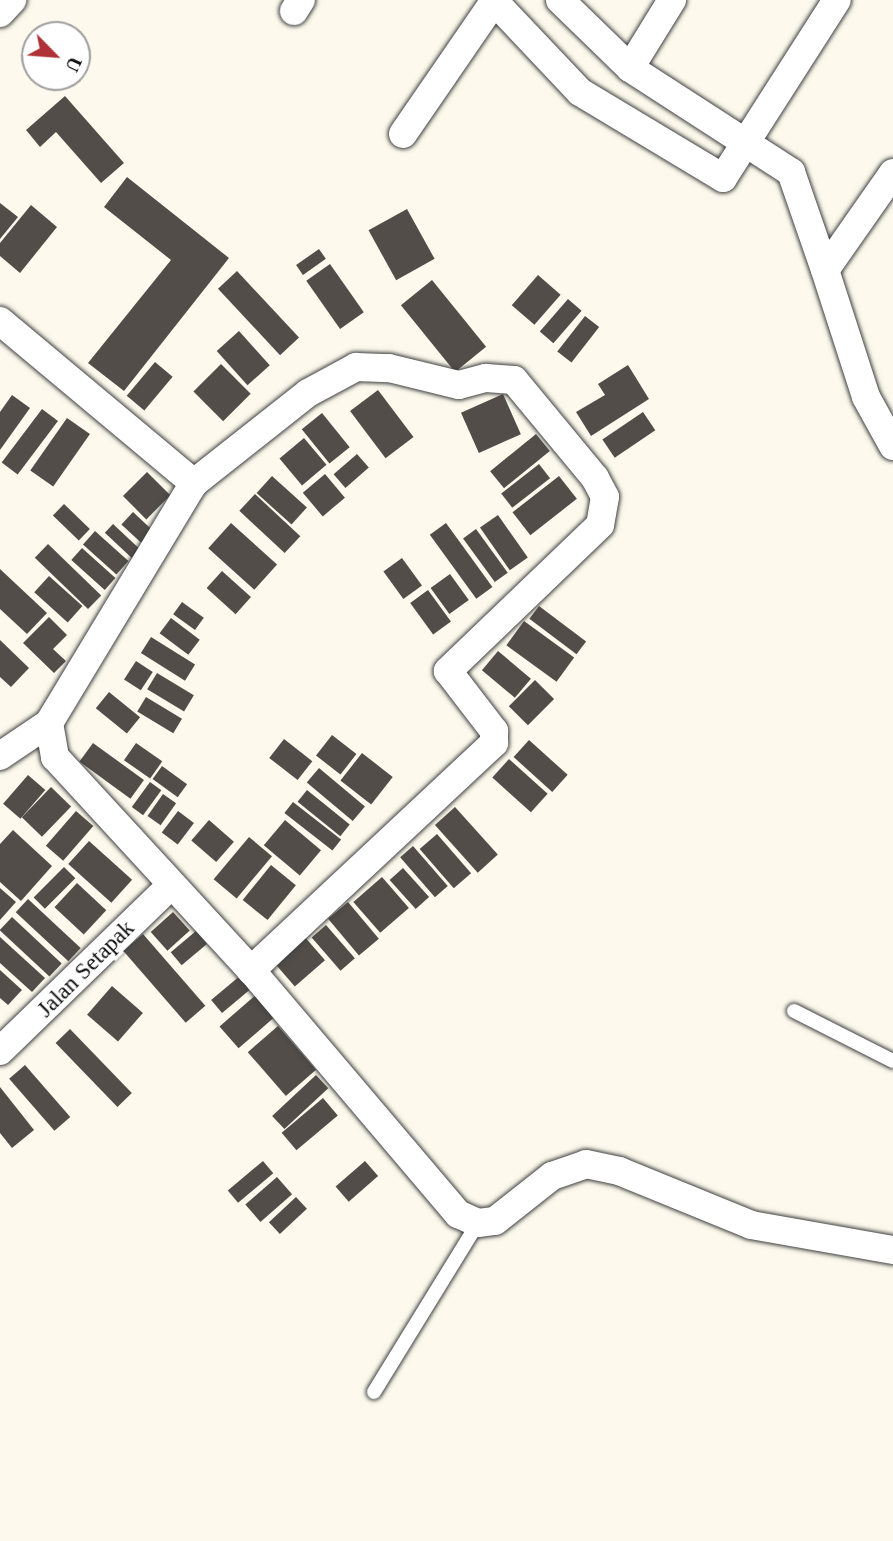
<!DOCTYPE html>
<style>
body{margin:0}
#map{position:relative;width:893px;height:1541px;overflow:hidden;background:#fdfaed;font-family:"Times New Roman",serif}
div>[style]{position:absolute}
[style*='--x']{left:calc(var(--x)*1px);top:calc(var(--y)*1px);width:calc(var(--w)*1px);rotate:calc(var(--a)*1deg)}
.building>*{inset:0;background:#534d49;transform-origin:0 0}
.roads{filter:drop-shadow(0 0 2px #3f3f3f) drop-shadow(0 0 2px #3f3f3f)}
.lane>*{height:14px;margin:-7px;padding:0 7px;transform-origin:7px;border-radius:7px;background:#fff}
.street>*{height:28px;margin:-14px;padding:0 14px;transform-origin:14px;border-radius:14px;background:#fff}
span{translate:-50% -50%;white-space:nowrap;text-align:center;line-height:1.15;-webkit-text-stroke:7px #fff;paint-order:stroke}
.street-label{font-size:23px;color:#0c0c0c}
.north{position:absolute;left:21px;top:21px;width:70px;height:70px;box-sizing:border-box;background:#fff;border:2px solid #9e9e9e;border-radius:50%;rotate:115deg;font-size:19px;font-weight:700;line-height:28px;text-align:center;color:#0c0c0c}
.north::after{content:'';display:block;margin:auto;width:24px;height:32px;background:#ae3237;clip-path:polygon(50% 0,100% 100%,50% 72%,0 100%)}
</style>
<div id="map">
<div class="building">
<div style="clip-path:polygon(65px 96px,124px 163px,101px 183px,56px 132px,40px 147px,26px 130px)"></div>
<div style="clip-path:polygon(127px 177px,229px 258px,124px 391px,88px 363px,171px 260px,104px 207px)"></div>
<div style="clip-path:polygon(0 203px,18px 217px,0 239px)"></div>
<div style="clip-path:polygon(31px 205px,57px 227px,20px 273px,0 256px,0 243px)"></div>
<div style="left:407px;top:209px;width:57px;height:44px;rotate:61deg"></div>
<div style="left:319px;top:249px;width:12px;height:28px;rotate:55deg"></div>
<div style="left:330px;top:264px;width:59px;height:29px;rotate:55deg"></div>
<div style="left:237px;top:271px;width:91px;height:26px;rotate:47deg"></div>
<div style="left:538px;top:275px;width:30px;height:40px;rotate:41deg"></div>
<div style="left:432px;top:280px;width:86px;height:40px;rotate:51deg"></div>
<div style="left:568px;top:299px;width:18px;height:43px;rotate:41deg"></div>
<div style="left:585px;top:316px;width:18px;height:45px;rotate:38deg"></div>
<div style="left:239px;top:331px;width:46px;height:30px;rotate:48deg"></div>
<div style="left:155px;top:362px;width:23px;height:44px;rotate:40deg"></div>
<div style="left:221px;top:364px;width:42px;height:39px;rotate:45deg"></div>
<div style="clip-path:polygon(628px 365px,649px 399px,591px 436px,576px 412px,605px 395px,598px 384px)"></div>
<div style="left:378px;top:390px;width:59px;height:35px;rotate:53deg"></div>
<div style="left:503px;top:394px;width:44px;height:46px;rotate:66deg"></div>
<div style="clip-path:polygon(12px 395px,30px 408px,0 450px,0 412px)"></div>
<div style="left:42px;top:409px;width:20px;height:67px;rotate:37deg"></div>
<div style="left:643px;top:412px;width:22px;height:49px;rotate:56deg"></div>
<div style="left:322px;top:413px;width:44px;height:26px;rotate:51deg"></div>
<div style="left:67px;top:418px;width:28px;height:64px;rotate:35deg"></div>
<div style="left:536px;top:434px;width:22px;height:59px;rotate:51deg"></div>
<div style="left:304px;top:438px;width:35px;height:32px;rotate:50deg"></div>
<div style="left:357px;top:454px;width:18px;height:31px;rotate:49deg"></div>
<div style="left:539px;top:464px;width:18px;height:48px;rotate:52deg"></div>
<div style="left:147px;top:472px;width:33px;height:34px;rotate:45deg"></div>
<div style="left:325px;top:474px;width:31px;height:29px;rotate:50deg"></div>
<div style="left:272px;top:476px;width:47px;height:23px;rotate:42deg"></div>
<div style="left:559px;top:476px;width:29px;height:59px;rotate:52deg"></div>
<div style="left:255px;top:494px;width:62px;height:23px;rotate:43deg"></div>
<div style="left:64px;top:504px;width:36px;height:16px;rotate:44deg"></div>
<div style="left:133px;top:512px;width:34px;height:17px;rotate:43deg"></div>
<div style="left:498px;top:515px;width:52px;height:22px;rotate:55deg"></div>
<div style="left:231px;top:523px;width:62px;height:34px;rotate:42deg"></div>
<div style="left:446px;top:523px;width:79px;height:20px;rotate:54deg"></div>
<div style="left:113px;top:524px;width:38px;height:12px;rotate:43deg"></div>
<div style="left:476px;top:529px;width:54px;height:16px;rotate:54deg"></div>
<div style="left:95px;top:531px;width:45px;height:18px;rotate:42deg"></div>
<div style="left:48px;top:544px;width:74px;height:19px;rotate:44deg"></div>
<div style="left:82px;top:548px;width:45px;height:16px;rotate:42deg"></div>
<div style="left:402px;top:558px;width:34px;height:23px;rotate:54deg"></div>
<div style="clip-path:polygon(0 569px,47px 613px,27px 634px,0 609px)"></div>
<div style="left:222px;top:571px;width:39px;height:23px;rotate:42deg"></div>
<div style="left:450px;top:574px;width:32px;height:24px;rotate:54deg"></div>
<div style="left:49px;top:576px;width:45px;height:22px;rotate:42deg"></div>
<div style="left:428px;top:590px;width:39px;height:22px;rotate:54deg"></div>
<div style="left:182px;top:602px;width:27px;height:15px;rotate:36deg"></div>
<div style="left:539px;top:606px;width:59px;height:16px;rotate:37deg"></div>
<div style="clip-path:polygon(49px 617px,67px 635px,53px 649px,66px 661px,54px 673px,23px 643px)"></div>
<div style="left:171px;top:618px;width:36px;height:19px;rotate:37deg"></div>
<div style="left:524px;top:621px;width:62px;height:30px;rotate:36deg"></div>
<div style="left:151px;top:637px;width:52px;height:19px;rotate:32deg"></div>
<div style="clip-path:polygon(0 640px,29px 668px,11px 687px,0 677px)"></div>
<div style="left:498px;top:651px;width:43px;height:25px;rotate:40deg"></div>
<div style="left:136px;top:661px;width:20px;height:22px;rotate:33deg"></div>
<div style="left:157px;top:673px;width:43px;height:19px;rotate:31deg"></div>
<div style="left:535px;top:680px;width:27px;height:37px;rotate:45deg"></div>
<div style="left:109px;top:692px;width:40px;height:21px;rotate:39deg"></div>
<div style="left:146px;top:697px;width:42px;height:17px;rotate:31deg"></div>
<div style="left:332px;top:735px;width:31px;height:26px;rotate:38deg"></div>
<div style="left:284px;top:739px;width:36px;height:24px;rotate:38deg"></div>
<div style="left:529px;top:740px;width:52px;height:23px;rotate:42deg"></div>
<div style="left:93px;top:743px;width:63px;height:23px;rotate:36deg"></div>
<div style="left:136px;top:743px;width:32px;height:21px;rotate:35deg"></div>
<div style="left:362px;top:753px;width:39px;height:35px;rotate:38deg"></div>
<div style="left:509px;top:759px;width:52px;height:25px;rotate:42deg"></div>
<div style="left:162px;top:766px;width:31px;height:16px;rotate:36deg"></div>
<div style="left:319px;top:768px;width:60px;height:19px;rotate:40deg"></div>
<div style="left:28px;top:775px;width:23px;height:38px;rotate:41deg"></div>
<div style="left:150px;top:782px;width:14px;height:31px;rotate:36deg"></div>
<div style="left:51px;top:787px;width:28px;height:42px;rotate:44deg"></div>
<div style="left:307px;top:790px;width:55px;height:15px;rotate:39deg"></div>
<div style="left:163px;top:794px;width:16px;height:27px;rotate:35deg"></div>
<div style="left:293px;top:802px;width:61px;height:14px;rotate:38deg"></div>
<div style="left:455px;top:807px;width:64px;height:27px;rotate:48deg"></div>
<div style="left:76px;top:811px;width:23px;height:46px;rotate:41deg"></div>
<div style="left:178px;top:811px;width:20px;height:27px;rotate:37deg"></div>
<div style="left:209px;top:820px;width:33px;height:27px;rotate:41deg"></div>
<div style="left:285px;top:820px;width:47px;height:33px;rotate:40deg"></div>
<div style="clip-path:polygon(13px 830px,52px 866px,21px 901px,0 882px,0 844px)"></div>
<div style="left:437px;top:834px;width:52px;height:23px;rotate:49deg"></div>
<div style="left:249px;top:837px;width:30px;height:55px;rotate:40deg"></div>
<div style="left:89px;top:841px;width:58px;height:31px;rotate:42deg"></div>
<div style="left:413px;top:846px;width:53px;height:17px;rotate:49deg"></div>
<div style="left:271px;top:865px;width:32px;height:45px;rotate:39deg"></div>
<div style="left:64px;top:867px;width:16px;height:43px;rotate:45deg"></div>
<div style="left:403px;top:868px;width:39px;height:18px;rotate:48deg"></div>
<div style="left:382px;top:877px;width:41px;height:38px;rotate:49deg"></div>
<div style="left:77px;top:883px;width:40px;height:33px;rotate:43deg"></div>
<div style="clip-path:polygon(0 888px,16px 902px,0 920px)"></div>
<div style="left:28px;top:899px;width:72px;height:18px;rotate:43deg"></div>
<div style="left:348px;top:902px;width:48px;height:26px;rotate:50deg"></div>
<div style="left:173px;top:912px;width:25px;height:30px;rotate:48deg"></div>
<div style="left:12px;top:917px;width:68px;height:18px;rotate:43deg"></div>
<div style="left:326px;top:925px;width:44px;height:19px;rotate:49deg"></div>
<div style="left:196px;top:931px;width:17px;height:33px;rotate:50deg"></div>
<div style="left:143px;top:934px;width:95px;height:26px;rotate:49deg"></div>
<div style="left:304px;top:936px;width:32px;height:40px;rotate:49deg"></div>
<div style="clip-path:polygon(0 937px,45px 978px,32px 992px,0 963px)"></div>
<div style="clip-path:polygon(0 970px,22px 990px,8px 1005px,0 998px)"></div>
<div style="left:241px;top:975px;width:17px;height:39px;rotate:50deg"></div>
<div style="left:112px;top:986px;width:41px;height:38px;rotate:41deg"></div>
<div style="left:258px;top:993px;width:29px;height:51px;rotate:49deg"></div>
<div style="left:278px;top:1026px;width:58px;height:40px;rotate:49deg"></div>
<div style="left:70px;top:1029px;width:89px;height:20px;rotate:46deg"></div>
<div style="left:25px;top:1065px;width:69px;height:21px;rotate:49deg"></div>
<div style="left:316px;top:1075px;width:18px;height:60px;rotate:47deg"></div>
<div style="clip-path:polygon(0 1087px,34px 1130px,12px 1148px,0 1133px)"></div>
<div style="left:323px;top:1098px;width:23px;height:54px;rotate:50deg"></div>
<div style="left:263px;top:1161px;width:16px;height:46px;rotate:50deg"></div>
<div style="left:365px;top:1161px;width:20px;height:39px;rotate:49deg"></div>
<div style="left:277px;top:1177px;width:23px;height:42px;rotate:49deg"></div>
<div style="left:296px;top:1197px;width:16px;height:37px;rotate:47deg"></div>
</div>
<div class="roads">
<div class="lane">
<div style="--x:794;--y:1011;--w:111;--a:26.8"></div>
<div style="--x:374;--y:1392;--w:198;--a:-58.4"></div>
</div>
<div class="street">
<div style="--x:560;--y:0;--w:98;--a:44.2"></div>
<div style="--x:630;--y:68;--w:192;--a:32.9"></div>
<div style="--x:791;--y:172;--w:104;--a:70.9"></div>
<div style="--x:494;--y:1;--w:125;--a:46.6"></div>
<div style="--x:580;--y:92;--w:167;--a:31"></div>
<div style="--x:723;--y:178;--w:211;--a:-57.4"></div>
<div style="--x:294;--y:11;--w:13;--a:-58"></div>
<div style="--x:0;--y:13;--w:18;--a:-47"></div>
<div style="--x:630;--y:68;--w:80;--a:-58.3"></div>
<div style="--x:403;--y:134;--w:163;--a:-55.5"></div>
<div style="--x:893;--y:173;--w:118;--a:125"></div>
<div style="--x:825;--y:270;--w:133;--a:72.1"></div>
<div style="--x:866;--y:397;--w:56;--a:61.1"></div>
<div style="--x:0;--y:321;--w:253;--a:39.9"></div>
<div style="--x:49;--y:723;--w:35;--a:80"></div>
<div style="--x:55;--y:757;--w:289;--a:47.4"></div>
<div style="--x:251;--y:970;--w:320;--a:49.7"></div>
<div style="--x:458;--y:1214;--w:22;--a:24"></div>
<div style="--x:478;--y:1223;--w:17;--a:-7"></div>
<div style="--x:495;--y:1221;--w:73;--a:-38.3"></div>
<div style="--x:552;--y:1176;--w:36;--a:-19"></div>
<div style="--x:586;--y:1164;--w:34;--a:12"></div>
<div style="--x:619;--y:1171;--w:143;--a:22.2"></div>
<div style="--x:751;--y:1225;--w:144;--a:10"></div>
<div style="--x:0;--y:756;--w:59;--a:-34"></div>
<div style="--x:49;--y:723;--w:280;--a:-58.9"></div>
<div style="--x:194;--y:483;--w:145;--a:-38.3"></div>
<div style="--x:308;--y:393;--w:55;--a:-28.4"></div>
<div style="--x:356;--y:367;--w:33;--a:2"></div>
<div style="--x:389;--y:368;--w:72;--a:13.7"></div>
<div style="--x:459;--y:385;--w:28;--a:-15"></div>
<div style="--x:486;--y:378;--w:28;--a:4"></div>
<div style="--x:514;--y:380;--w:127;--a:50.4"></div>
<div style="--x:595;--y:478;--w:21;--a:62"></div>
<div style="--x:605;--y:497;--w:28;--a:100"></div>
<div style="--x:600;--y:525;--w:211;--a:136.2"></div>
<div style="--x:448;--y:671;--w:76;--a:52.5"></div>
<div style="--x:494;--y:731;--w:12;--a:90"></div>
<div style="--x:494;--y:743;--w:333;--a:136.9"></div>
<div style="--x:0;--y:1051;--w:237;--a:-44.1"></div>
</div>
</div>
<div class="street-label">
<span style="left:86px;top:969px;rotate:-45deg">Jalan Setapak</span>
</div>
<div class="north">U</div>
</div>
